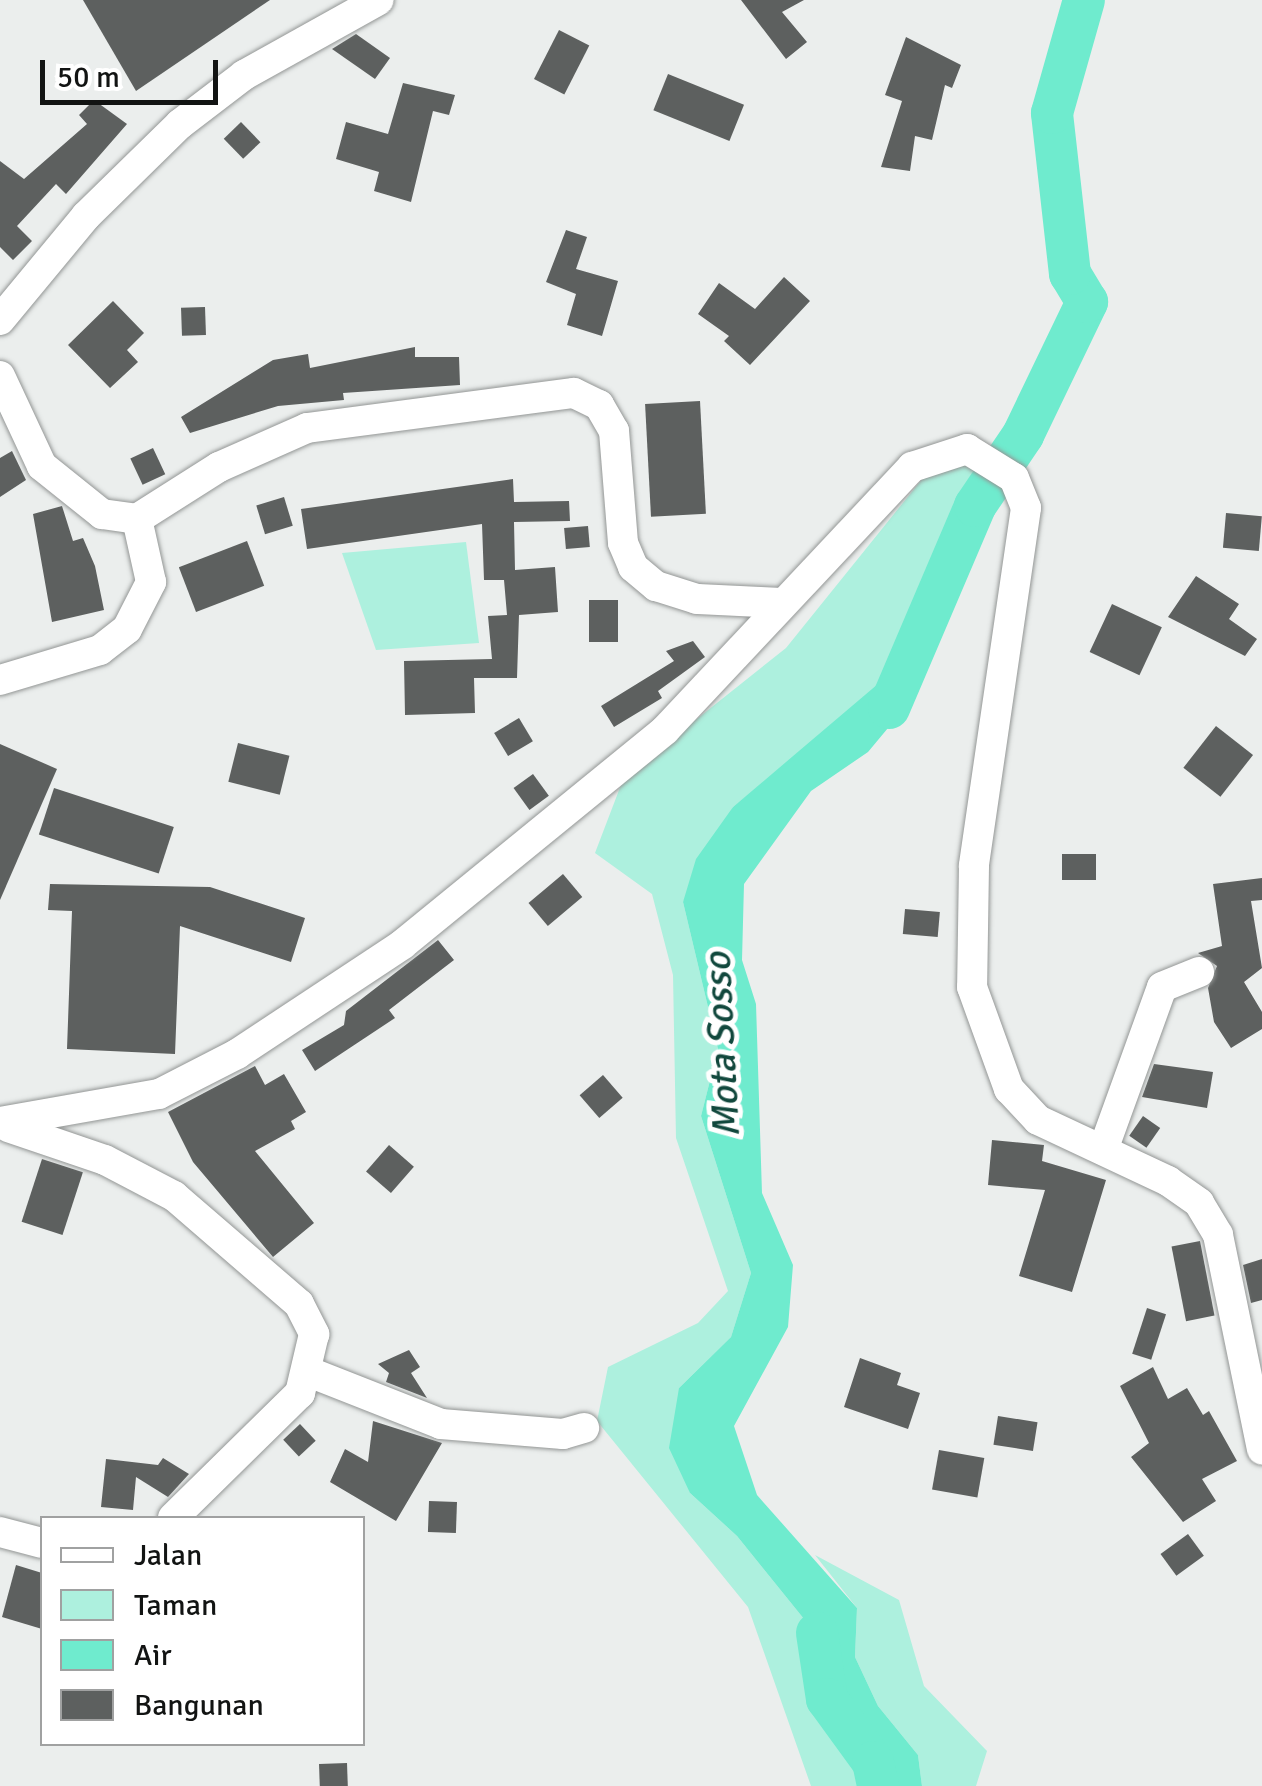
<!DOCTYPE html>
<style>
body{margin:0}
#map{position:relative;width:1262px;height:1786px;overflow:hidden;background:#ebeeed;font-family:Signika,sans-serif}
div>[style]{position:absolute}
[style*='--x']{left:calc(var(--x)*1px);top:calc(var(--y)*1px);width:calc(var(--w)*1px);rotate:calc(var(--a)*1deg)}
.green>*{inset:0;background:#adf0de}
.water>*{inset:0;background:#6febce}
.river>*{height:42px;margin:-21px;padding:0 21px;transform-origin:21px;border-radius:21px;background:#6febce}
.building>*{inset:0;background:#5d605f;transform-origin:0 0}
.roads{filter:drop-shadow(0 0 2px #939695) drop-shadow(0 0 2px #939695)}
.minor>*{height:30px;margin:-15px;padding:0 15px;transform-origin:15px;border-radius:15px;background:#fff}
span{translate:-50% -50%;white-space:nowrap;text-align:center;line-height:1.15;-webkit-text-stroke:10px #fff;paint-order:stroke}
.water-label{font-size:38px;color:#11483d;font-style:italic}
.legend{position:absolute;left:40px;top:1516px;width:325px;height:230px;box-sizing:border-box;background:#fff;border:2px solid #a0a1a1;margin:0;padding:12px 18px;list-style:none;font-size:30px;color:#121413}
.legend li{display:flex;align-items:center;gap:20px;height:50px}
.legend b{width:50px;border:2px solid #a0a1a1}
.scale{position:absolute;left:40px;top:60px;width:178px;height:45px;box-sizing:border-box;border:5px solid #121413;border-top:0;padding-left:12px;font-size:30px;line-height:35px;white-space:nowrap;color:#121413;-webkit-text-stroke:8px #fff;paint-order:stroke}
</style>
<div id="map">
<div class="green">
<div style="clip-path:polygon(960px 463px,982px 474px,934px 556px,879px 689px,733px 807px,683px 902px,718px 1049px,701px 1116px,751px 1273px,731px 1337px,679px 1388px,690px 1493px,737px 1536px,804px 1619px,812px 1674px,860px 1724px,884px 1771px,880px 1786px,811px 1786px,748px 1607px,597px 1421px,608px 1367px,698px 1323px,728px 1291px,676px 1138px,673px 975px,652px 894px,595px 853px,624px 777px,786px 648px,923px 478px)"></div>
<div style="clip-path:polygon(466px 542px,479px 643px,376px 650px,342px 553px)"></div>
<div style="clip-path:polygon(815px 1555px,899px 1600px,924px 1686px,987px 1751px,976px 1786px,922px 1786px,918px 1755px,878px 1706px,855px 1657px,857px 1608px)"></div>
</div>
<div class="water">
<div style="clip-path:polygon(938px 633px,918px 692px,868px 752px,811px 791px,744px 884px,742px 960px,756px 1004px,762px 1193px,793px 1265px,788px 1327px,734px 1426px,757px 1495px,857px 1608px,855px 1657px,878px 1706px,918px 1755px,922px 1786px,880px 1786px,883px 1771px,860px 1725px,811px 1674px,804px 1619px,737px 1536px,690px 1493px,669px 1448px,679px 1388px,731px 1337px,751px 1273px,701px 1116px,718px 1049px,683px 902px,696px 859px,733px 807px)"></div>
</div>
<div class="river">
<div style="--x:889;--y:708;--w:220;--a:-66.9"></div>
<div style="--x:975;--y:506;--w:86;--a:-55.9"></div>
<div style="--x:1023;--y:435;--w:148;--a:-64.3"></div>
<div style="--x:1087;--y:302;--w:33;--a:-121"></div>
<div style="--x:1070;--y:274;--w:162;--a:-96.4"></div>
<div style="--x:1052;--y:113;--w:117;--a:-74.2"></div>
<div style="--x:817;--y:1633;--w:67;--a:81.4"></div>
<div style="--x:827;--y:1699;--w:78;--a:53.9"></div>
<div style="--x:873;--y:1762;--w:25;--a:78"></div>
</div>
<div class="building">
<div style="clip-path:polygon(83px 0,270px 0,136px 91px)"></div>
<div style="clip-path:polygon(741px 0,804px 0,782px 12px,807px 42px,786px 59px)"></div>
<div style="left:559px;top:30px;width:34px;height:55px;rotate:27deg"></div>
<div style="clip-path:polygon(356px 34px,390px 58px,375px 79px,332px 49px)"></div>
<div style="clip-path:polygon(906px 37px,961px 65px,952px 88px,945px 85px,932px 140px,915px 136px,910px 171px,881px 167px,902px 101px,885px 95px)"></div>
<div style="left:668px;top:74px;width:82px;height:39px;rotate:22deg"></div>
<div style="clip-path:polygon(403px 83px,455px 95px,449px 115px,433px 111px,411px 202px,374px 191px,379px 172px,336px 159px,346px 122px,388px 134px)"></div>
<div style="clip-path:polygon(94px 100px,127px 124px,66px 194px,56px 184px,17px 226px,32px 241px,13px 260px,0 247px,0 161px,24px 179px,87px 124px,79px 115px)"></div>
<div style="left:241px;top:122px;width:28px;height:24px;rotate:46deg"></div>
<div style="clip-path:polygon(566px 230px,587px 237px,576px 269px,618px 281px,602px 336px,567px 325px,576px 294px,546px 282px)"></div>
<div style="clip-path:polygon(784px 277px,810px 301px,750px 365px,724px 341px,729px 336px,698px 314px,719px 283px,755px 309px)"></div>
<div style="clip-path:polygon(113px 301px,144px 333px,127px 350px,138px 362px,110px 388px,68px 345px)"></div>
<div style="left:205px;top:307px;width:28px;height:24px;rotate:88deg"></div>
<div style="clip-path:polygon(415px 347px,415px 357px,459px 357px,460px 385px,343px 393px,344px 400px,278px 406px,190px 433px,181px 417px,273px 360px,308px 354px,310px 368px)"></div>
<div style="left:700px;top:401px;width:113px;height:55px;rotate:87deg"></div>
<div style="left:153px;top:448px;width:29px;height:25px;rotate:65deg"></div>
<div style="clip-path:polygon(12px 451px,26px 480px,0 497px,0 458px)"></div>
<div style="clip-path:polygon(513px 479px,514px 502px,569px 501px,570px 521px,514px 522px,515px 570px,555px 567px,558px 612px,519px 615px,517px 678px,474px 678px,475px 713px,405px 715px,404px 661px,492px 659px,488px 616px,507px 615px,504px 580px,484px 580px,482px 524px,307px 549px,301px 509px)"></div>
<div style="left:284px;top:497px;width:30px;height:29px;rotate:73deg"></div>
<div style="clip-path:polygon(62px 506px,73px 541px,83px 538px,95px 566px,104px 610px,52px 622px,33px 514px)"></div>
<div style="left:1226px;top:513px;width:36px;height:35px;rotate:5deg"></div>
<div style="left:588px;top:526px;width:21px;height:24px;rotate:85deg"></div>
<div style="left:247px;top:541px;width:48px;height:73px;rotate:69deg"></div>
<div style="clip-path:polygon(1196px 576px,1239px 604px,1229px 619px,1257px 639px,1245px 656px,1168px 617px)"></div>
<div style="left:589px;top:600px;width:29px;height:42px"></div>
<div style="left:1112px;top:604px;width:55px;height:53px;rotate:25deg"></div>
<div style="clip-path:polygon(693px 641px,705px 657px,658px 691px,662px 698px,614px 727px,601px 706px,674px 661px,666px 651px)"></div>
<div style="left:519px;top:718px;width:27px;height:29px;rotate:59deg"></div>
<div style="left:1216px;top:726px;width:47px;height:53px;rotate:38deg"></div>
<div style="left:238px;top:743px;width:53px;height:40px;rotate:14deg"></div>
<div style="clip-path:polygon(0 744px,57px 769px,0 900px)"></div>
<div style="left:533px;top:774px;width:27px;height:24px;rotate:54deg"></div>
<div style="left:54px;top:788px;width:126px;height:49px;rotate:18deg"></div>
<div style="left:1062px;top:854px;width:34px;height:26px"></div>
<div style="left:563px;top:874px;width:30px;height:45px;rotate:50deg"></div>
<div style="clip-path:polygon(1262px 878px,1262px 900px,1251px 901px,1262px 968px,1244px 982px,1262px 1012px,1262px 1029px,1231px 1048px,1214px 1022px,1208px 988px,1217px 966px,1198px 953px,1222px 946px,1213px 884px)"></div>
<div style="clip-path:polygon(50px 884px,210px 887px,305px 918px,291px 962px,180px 926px,175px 1054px,67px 1049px,72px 911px,48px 910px)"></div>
<div style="left:905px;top:909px;width:35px;height:25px;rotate:5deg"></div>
<div style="clip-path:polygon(438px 940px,454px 960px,389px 1010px,395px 1018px,315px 1071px,302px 1050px,344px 1025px,346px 1011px)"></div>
<div style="clip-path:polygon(1154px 1064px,1213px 1072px,1207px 1108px,1142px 1097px)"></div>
<div style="clip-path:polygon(255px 1066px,265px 1085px,284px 1074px,306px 1112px,291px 1121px,295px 1129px,255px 1151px,314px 1223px,273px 1257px,193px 1162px,168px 1112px)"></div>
<div style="left:603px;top:1075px;width:30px;height:31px;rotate:49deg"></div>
<div style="left:1143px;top:1116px;width:21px;height:24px;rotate:35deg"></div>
<div style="clip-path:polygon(992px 1140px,1044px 1145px,1042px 1161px,1106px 1180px,1072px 1292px,1019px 1276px,1045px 1190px,988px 1185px)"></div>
<div style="left:389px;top:1145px;width:33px;height:35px;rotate:41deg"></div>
<div style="left:42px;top:1159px;width:43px;height:66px;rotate:18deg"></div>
<div style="left:1200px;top:1241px;width:76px;height:29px;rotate:79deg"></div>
<div style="clip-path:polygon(1262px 1259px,1262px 1300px,1251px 1303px,1243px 1265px)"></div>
<div style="left:1147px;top:1308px;width:20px;height:48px;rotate:18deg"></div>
<div style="clip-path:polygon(409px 1350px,420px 1367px,411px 1373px,427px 1398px,386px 1382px,389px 1373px,378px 1364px)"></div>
<div style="clip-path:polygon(860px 1358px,901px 1373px,897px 1385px,920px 1393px,908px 1429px,844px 1407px)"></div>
<div style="clip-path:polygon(1153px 1367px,1168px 1399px,1187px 1388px,1203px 1415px,1209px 1411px,1237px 1461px,1202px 1479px,1216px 1501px,1183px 1522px,1131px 1457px,1149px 1443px,1120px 1386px)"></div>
<div style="left:998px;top:1416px;width:40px;height:29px;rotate:9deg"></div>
<div style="clip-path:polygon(373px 1421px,442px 1443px,396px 1521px,330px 1482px,345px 1449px,368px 1462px)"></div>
<div style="left:300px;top:1424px;width:23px;height:23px;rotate:47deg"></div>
<div style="left:939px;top:1450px;width:46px;height:40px;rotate:10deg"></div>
<div style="clip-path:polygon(163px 1458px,189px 1474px,168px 1497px,136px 1477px,133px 1510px,101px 1507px,106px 1459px,158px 1465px)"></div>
<div style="left:429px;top:1501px;width:28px;height:31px;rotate:2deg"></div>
<div style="left:1188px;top:1534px;width:27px;height:34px;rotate:54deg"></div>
<div style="clip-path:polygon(16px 1565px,42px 1573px,42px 1629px,2px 1617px)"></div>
<div style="left:347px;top:1763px;width:23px;height:28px;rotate:88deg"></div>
</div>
<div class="roads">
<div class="minor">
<div style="--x:0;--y:320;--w:135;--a:-50.4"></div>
<div style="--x:86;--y:216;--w:132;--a:-44.4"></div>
<div style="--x:180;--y:124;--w:81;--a:-37.4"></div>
<div style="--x:244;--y:75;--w:154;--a:-29.1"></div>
<div style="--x:0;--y:376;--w:99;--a:65"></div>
<div style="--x:42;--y:466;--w:77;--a:38.7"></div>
<div style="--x:102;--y:514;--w:35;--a:8"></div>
<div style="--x:0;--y:680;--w:104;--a:-16.7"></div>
<div style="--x:100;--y:650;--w:34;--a:-38"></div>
<div style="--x:127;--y:629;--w:53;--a:-62.9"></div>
<div style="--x:151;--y:582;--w:65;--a:-102.5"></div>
<div style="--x:137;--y:519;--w:97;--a:-32.4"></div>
<div style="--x:219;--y:467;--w:96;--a:-23.9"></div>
<div style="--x:307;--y:428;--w:269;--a:-7.5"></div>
<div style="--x:574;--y:393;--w:28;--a:26"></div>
<div style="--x:599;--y:405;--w:30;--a:60"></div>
<div style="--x:614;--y:431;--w:112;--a:85.4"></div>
<div style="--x:623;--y:543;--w:26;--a:67"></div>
<div style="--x:633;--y:567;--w:30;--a:40"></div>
<div style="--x:656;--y:586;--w:43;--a:17.6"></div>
<div style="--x:697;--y:599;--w:85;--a:2.7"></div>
<div style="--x:0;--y:1122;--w:161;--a:-10"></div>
<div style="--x:159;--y:1094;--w:88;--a:-27.1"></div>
<div style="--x:237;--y:1054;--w:199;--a:-33.5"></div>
<div style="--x:403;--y:944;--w:338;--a:-39.2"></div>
<div style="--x:665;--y:730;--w:361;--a:-46.8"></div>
<div style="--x:912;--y:467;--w:58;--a:-18.1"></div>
<div style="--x:967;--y:449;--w:55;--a:31.7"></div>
<div style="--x:1014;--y:478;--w:32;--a:68"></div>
<div style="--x:1026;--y:508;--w:362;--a:98.3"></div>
<div style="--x:974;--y:866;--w:121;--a:90.9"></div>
<div style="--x:972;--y:987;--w:109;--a:70.1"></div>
<div style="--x:1009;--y:1089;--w:42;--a:46.9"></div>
<div style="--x:1038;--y:1120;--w:144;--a:25.1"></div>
<div style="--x:1168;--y:1181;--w:38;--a:35"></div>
<div style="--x:1199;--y:1203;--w:37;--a:59"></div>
<div style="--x:1218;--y:1235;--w:219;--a:78.4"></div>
<div style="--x:8;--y:1127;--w:102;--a:18.8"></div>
<div style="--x:105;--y:1160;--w:78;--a:27.6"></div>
<div style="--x:174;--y:1196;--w:165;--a:40.8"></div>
<div style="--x:299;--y:1304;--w:34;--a:63"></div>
<div style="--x:314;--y:1334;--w:61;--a:103.3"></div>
<div style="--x:300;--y:1393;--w:178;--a:135.5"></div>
<div style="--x:1103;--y:1150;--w:173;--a:-70.1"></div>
<div style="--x:1162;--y:987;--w:40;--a:-22"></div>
<div style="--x:309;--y:1372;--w:142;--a:21.5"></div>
<div style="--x:441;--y:1424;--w:122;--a:4.7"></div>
<div style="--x:563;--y:1434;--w:22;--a:-16"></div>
<div style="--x:0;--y:1532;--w:43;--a:14.7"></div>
</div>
</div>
<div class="water-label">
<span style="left:722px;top:1045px;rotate:-93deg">Mota Sosso</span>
</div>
<ul class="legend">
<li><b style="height:12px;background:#fff"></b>Jalan</li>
<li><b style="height:28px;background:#adf0de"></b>Taman</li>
<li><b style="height:28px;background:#6febce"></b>Air</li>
<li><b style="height:28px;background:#5d605f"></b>Bangunan</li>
</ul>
<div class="scale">50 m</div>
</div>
